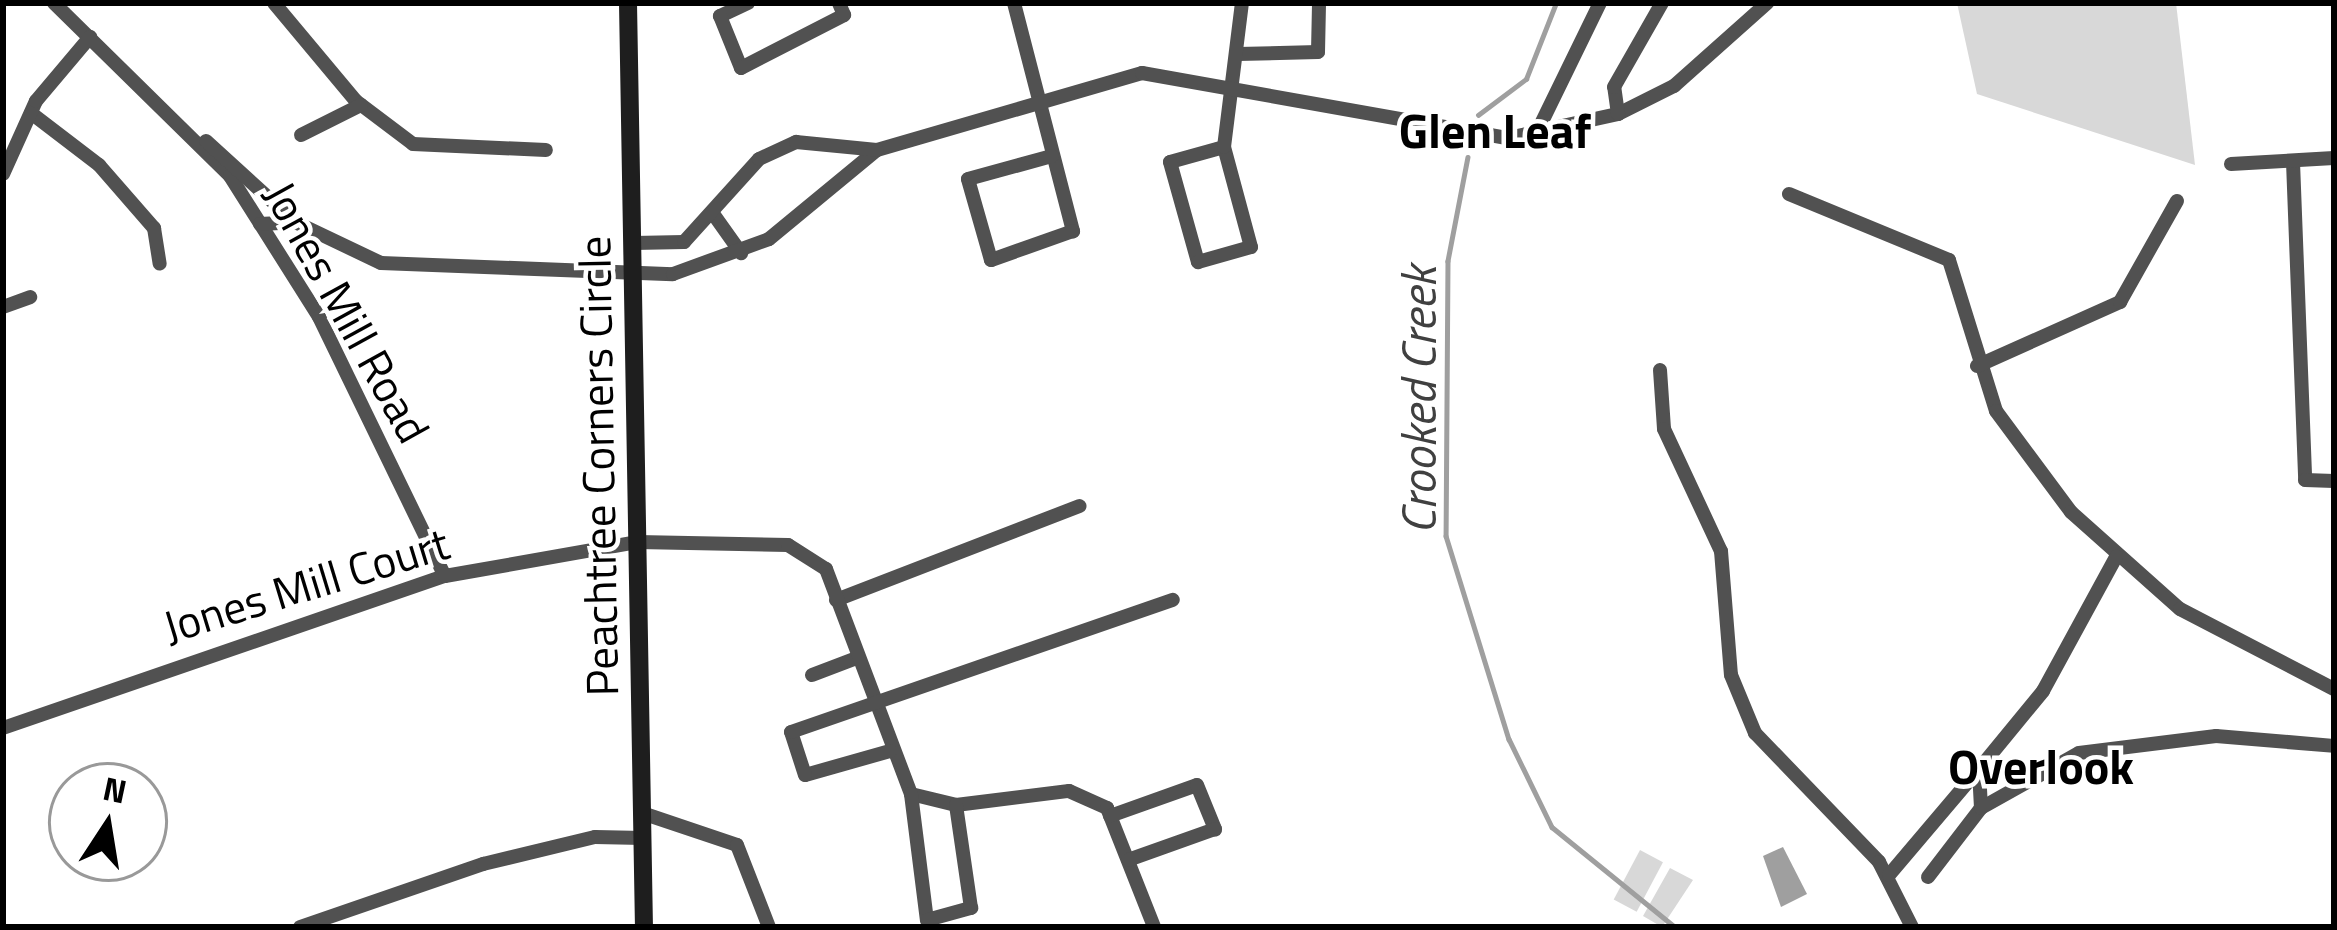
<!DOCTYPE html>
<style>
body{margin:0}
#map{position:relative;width:2337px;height:930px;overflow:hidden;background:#fff;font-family:"Titillium Web",sans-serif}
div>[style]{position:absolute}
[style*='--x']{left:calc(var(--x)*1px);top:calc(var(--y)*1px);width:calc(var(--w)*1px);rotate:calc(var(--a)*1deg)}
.green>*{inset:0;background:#d8d8d8;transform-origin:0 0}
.water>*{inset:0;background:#9f9f9f}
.stream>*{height:4.5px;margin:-2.25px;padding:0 2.25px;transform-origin:2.25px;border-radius:2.25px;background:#9f9f9f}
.street>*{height:14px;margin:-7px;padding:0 7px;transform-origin:7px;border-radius:7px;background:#515151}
.secondary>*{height:18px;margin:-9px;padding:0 9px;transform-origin:9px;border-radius:9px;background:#1e1e1e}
span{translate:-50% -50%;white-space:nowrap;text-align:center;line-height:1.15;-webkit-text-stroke:9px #fff;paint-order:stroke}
.street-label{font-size:45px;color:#000}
.neighbourhood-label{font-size:48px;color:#000;font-weight:700}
.water-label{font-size:48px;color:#404040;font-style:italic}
.frame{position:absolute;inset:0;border:6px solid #000;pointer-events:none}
.north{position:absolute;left:48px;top:762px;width:120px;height:120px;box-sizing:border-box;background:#fff;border:3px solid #999;border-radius:50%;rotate:12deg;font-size:33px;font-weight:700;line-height:48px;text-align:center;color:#000}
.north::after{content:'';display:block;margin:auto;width:42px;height:54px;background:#000;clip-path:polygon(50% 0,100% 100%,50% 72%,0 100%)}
</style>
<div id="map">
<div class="green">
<div style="clip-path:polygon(1957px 3px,2176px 3px,2195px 165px,1977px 94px)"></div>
<div style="left:1640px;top:850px;width:26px;height:56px;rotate:28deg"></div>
<div style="clip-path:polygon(1670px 868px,1693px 880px,1662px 927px,1643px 916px)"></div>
</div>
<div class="water">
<div style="clip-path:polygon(1783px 847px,1807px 894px,1781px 907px,1763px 856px)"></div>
</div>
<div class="stream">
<div style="--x:1478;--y:115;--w:60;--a:-36.9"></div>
<div style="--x:1526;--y:79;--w:82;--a:-68.5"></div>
<div style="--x:1468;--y:157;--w:106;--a:100.9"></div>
<div style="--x:1448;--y:261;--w:275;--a:90.4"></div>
<div style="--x:1446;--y:536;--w:213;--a:72.8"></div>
<div style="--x:1509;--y:739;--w:98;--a:64"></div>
<div style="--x:1552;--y:827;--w:159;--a:39.1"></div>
</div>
<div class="street">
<div style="--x:54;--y:3;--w:247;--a:44.5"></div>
<div style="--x:230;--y:176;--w:167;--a:57.7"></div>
<div style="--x:319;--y:317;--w:288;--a:64.1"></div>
<div style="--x:274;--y:3;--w:128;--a:50.1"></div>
<div style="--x:356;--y:101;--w:71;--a:37"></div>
<div style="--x:413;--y:144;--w:133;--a:2.6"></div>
<div style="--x:748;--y:3;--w:31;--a:155"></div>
<div style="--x:720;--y:16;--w:56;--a:68"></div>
<div style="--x:741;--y:68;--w:116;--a:-27.2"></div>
<div style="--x:844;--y:15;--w:13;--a:-113"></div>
<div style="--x:1014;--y:3;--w:236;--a:75.5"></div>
<div style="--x:1073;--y:231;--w:87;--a:160.5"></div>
<div style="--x:991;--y:260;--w:84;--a:-105.9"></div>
<div style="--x:968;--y:179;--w:87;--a:-15.3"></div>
<div style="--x:1238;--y:54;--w:80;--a:-1.4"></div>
<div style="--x:1318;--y:52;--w:49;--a:-88.8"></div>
<div style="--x:31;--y:113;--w:86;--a:37.4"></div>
<div style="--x:99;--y:165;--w:84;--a:48.9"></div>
<div style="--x:154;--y:228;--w:36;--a:81"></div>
<div style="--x:1618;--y:114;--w:63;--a:-26.6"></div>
<div style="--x:1674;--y:86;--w:125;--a:-41.7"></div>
<div style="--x:1538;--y:130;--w:141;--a:-64"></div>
<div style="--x:301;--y:135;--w:67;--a:-26.6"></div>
<div style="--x:206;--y:141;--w:120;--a:42.3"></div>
<div style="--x:1224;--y:147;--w:56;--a:164.5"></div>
<div style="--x:1170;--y:162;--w:104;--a:74.4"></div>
<div style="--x:1198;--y:262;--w:55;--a:-15.8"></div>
<div style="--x:1251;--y:247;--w:104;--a:-105.1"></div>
<div style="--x:1224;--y:147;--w:145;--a:-82.9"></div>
<div style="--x:2293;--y:162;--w:318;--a:87.8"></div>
<div style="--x:2305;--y:480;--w:29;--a:2"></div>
<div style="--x:2231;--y:164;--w:103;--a:-3.3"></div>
<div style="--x:3;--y:174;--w:80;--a:-65.7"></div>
<div style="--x:36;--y:101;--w:84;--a:-49.8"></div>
<div style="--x:1789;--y:194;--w:173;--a:22.4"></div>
<div style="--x:1949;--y:260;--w:158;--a:72.7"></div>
<div style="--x:1996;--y:411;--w:126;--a:53.4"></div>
<div style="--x:2071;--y:512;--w:146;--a:41.7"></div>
<div style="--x:2180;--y:609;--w:174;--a:27.5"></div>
<div style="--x:714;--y:215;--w:47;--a:54.6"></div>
<div style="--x:260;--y:224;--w:35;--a:-3"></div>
<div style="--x:295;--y:222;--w:95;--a:25.5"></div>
<div style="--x:381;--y:263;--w:292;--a:2.2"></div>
<div style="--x:673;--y:274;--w:102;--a:-20"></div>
<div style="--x:769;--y:239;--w:140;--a:-39.5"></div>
<div style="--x:877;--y:150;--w:276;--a:-16.2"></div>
<div style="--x:1142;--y:73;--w:372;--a:10.1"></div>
<div style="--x:1508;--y:138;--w:113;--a:-12.3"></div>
<div style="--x:1618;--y:114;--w:27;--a:-98"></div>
<div style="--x:1614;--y:87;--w:97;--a:-60.3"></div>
<div style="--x:634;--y:243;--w:50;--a:-1.1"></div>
<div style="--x:684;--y:242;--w:112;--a:-47.9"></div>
<div style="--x:759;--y:159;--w:41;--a:-24.7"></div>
<div style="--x:796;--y:142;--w:81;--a:5.6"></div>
<div style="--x:3;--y:307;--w:29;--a:-20"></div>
<div style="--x:1977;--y:366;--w:157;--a:-24.1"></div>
<div style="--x:2120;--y:302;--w:116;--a:-60.6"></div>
<div style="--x:1660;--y:370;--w:59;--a:86.1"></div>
<div style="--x:1664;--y:429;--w:135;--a:65"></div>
<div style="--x:1721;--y:551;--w:124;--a:85.4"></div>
<div style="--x:1731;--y:675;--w:63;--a:67.5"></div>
<div style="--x:1755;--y:733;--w:179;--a:46.1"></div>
<div style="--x:1879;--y:862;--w:73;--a:63.1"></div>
<div style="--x:836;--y:600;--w:261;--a:-21.1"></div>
<div style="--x:812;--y:675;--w:45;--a:-20.9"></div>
<div style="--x:3;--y:728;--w:467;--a:-19"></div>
<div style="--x:445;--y:576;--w:196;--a:-10"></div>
<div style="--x:638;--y:542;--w:150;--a:1.1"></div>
<div style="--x:788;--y:545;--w:45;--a:32.3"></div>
<div style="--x:826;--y:569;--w:241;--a:69.3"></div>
<div style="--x:911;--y:794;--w:46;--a:13.7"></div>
<div style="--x:956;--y:805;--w:114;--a:-7.1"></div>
<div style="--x:1069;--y:791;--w:42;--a:24.1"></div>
<div style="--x:1107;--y:808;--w:128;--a:68.4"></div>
<div style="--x:890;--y:751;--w:88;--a:164.2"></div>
<div style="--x:805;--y:775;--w:45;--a:-108"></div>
<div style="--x:791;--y:732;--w:404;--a:-19.1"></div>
<div style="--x:911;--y:794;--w:127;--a:82.8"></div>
<div style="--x:927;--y:920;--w:46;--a:-15.3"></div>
<div style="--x:971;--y:908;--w:104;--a:-98.3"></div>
<div style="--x:1981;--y:808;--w:39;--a:-93"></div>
<div style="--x:1979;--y:769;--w:101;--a:-50.6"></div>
<div style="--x:2043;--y:691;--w:153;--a:-61.4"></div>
<div style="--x:642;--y:813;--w:100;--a:18.6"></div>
<div style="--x:737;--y:845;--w:88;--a:68.7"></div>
<div style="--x:1110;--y:816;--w:92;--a:-19.6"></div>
<div style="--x:1197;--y:785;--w:48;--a:67.8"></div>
<div style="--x:1215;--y:829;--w:92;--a:160.4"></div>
<div style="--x:1889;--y:875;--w:139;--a:-49.7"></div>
<div style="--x:1928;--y:877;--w:87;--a:-52.5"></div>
<div style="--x:1981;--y:808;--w:112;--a:-29.3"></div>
<div style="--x:2079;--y:753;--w:138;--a:-7.1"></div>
<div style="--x:2216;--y:736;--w:118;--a:4.8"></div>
<div style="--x:300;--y:927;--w:194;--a:-19"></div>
<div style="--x:483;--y:864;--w:115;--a:-13.6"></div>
<div style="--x:595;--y:837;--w:48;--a:1.2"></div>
</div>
<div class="secondary">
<div style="--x:628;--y:3;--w:924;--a:89.01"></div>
</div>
<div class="street-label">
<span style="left:347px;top:312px;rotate:61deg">Jones Mill Road</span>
<span style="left:598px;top:466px;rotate:-91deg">Peachtree Corners Circle</span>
<span style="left:306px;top:585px;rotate:-17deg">Jones Mill Court</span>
</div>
<div class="neighbourhood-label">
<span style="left:1495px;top:131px">Glen Leaf</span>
<span style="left:2041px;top:767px">Overlook</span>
</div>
<div class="water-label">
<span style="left:1419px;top:400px;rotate:-90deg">Crooked Creek</span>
</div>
<div class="frame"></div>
<div class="north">N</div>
</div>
